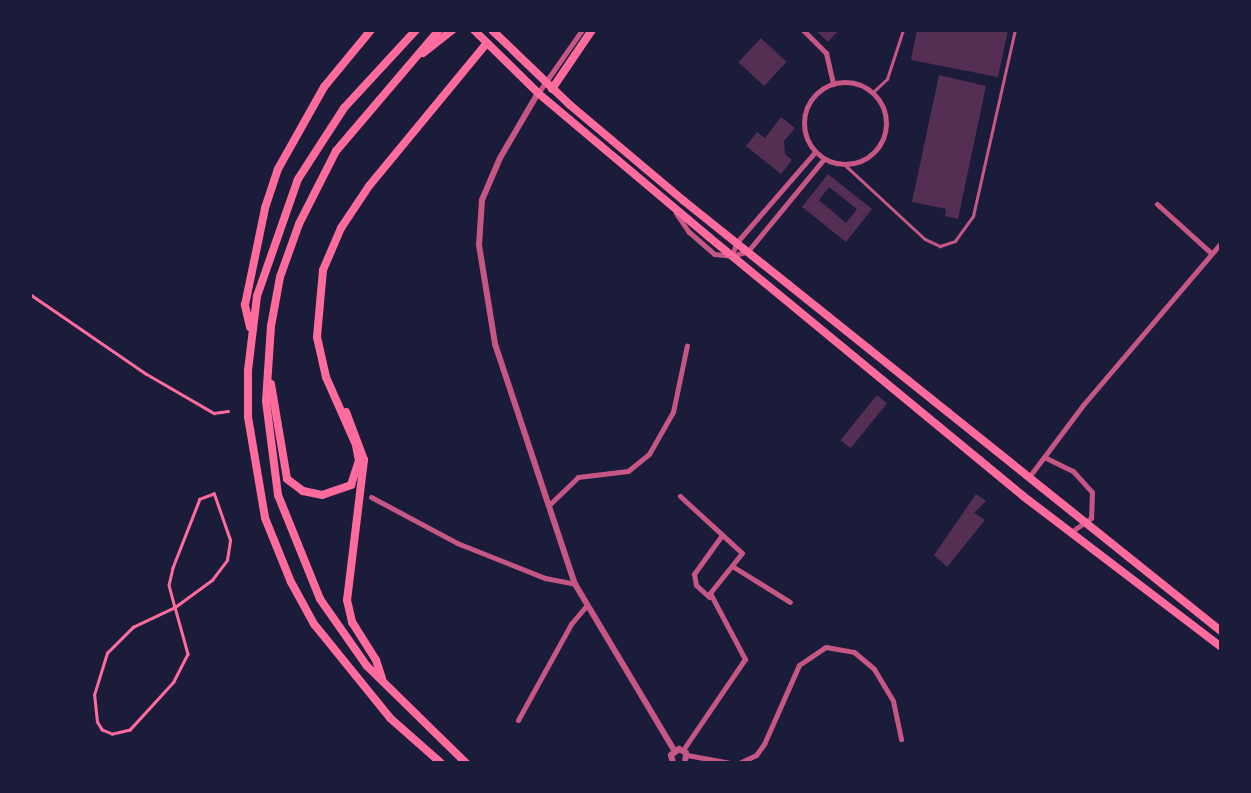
<!DOCTYPE html>
<style>
body{margin:0}
#map{position:relative;width:1251px;height:793px;overflow:hidden;background:#1b1b3a;font-family:"DejaVu Sans",sans-serif}
div>[style]{position:absolute}
[style*='--x']{left:calc(var(--x)*1px);top:calc(var(--y)*1px);width:calc(var(--w)*1px);rotate:calc(var(--a)*1deg)}
.building>*{inset:0;background:#542f53;transform-origin:0 0}
.path>*{height:2.5px;margin:-1.25px;padding:0 1.25px;transform-origin:1.25px;border-radius:1.25px;background:#ff6b9d}
.service>*{height:2.5px;margin:-1.25px;padding:0 1.25px;transform-origin:1.25px;border-radius:1.25px;background:#c65784}
.minor>*{height:5px;margin:-2.5px;padding:0 2.5px;transform-origin:2.5px;border-radius:2.5px;background:#c65784}
.minor>.ring{margin:-2.5px;padding:0;box-sizing:content-box;background:none;border:5px solid #c65784;border-radius:50%}
.tertiary>*{height:6px;margin:-3px;padding:0 3px;transform-origin:3px;border-radius:3px;background:#c65784}
.primary>*{height:8px;margin:-4px;padding:0 4px;transform-origin:4px;border-radius:4px;background:#ff6b9d}
span{translate:-50% -50%;white-space:nowrap;text-align:center;line-height:1.15;-webkit-text-stroke:8px #1b1b3a;paint-order:stroke}
.frame{position:absolute;inset:0;border:32px solid #1b1b3a;pointer-events:none}
</style>
<div id="map">
<div class="building">
<div style="clip-path:polygon(815px 30px,839px 30px,828px 42px)"></div>
<div style="clip-path:polygon(917px 30px,1008px 30px,998px 77px,911px 60px)"></div>
<div style="left:761px;top:38px;width:35px;height:33px;rotate:43deg"></div>
<div style="clip-path:polygon(939px 75px,986px 86px,958px 219px,945px 216px,946px 209px,912px 202px)"></div>
<div style="clip-path:polygon(781px 117px,795px 128px,784px 141px,785px 154px,792px 160px,781px 174px,746px 146px,757px 132px,765px 138px)"></div>
<div style="clip-path:polygon(evenodd,828px 174px,872px 209px,846px 242px,802px 207px,828px 174px,829px 187px,857px 209px,846px 223px,819px 200px,829px 187px)"></div>
<div style="left:877px;top:395px;width:13px;height:58px;rotate:39deg"></div>
<div style="clip-path:polygon(976px 494px,986px 501px,974px 513px,985px 520px,947px 567px,934px 555px)"></div>
</div>
<div class="path">
<div style="--x:30;--y:294;--w:140;--a:34.5"></div>
<div style="--x:145;--y:373;--w:80;--a:30.1"></div>
<div style="--x:214;--y:413;--w:14;--a:-8"></div>
<div style="--x:175;--y:607;--w:49;--a:74.5"></div>
<div style="--x:188;--y:654;--w:31;--a:117"></div>
<div style="--x:174;--y:682;--w:65;--a:132.5"></div>
<div style="--x:130;--y:730;--w:18;--a:167"></div>
<div style="--x:112;--y:734;--w:11;--a:-158"></div>
<div style="--x:102;--y:730;--w:9;--a:-122"></div>
<div style="--x:97;--y:722;--w:27;--a:-96"></div>
<div style="--x:94;--y:695;--w:44;--a:-72.8"></div>
<div style="--x:107;--y:653;--w:37;--a:-45"></div>
<div style="--x:133;--y:627;--w:47;--a:-25.5"></div>
<div style="--x:175;--y:607;--w:46;--a:-36.1"></div>
<div style="--x:212;--y:580;--w:25;--a:-53"></div>
<div style="--x:227;--y:560;--w:20;--a:-81"></div>
<div style="--x:230;--y:540;--w:49;--a:-109.2"></div>
<div style="--x:214;--y:494;--w:15;--a:160"></div>
<div style="--x:200;--y:499;--w:74;--a:111.4"></div>
<div style="--x:173;--y:568;--w:17;--a:103"></div>
<div style="--x:169;--y:585;--w:23;--a:75"></div>
</div>
<div class="service">
<div style="--x:872;--y:93;--w:21;--a:-43"></div>
<div style="--x:887;--y:79;--w:52;--a:-71.9"></div>
<div style="--x:844;--y:164;--w:110;--a:42.8"></div>
<div style="--x:925;--y:239;--w:17;--a:25"></div>
<div style="--x:940;--y:246;--w:16;--a:-18"></div>
<div style="--x:955;--y:241;--w:31;--a:-54"></div>
<div style="--x:973;--y:216;--w:191;--a:-77.3"></div>
</div>
<div class="minor">
<div style="--x:803;--y:30;--w:33;--a:45"></div>
<div style="--x:826;--y:53;--w:32;--a:77"></div>
<div class="ring" style="left:804px;top:82px;width:77px;height:77px"></div>
<div style="--x:538;--y:93;--w:77;--a:-55.1"></div>
<div style="--x:1157;--y:204;--w:72;--a:42.2"></div>
<div style="--x:676;--y:213;--w:23;--a:56"></div>
<div style="--x:689;--y:232;--w:33;--a:41"></div>
<div style="--x:714;--y:254;--w:18;--a:6"></div>
<div style="--x:732;--y:256;--w:17;--a:-17"></div>
<div style="--x:748;--y:251;--w:118;--a:-50.5"></div>
<div style="--x:732;--y:254;--w:13;--a:-67"></div>
<div style="--x:737;--y:242;--w:119;--a:-49.1"></div>
<div style="--x:1044;--y:457;--w:32;--a:26"></div>
<div style="--x:1073;--y:471;--w:28;--a:48"></div>
<div style="--x:1092;--y:492;--w:26;--a:92"></div>
<div style="--x:1091;--y:518;--w:24;--a:145"></div>
<div style="--x:1029;--y:477;--w:90;--a:-53.1"></div>
<div style="--x:1083;--y:405;--w:213;--a:-49.6"></div>
<div style="--x:680;--y:496;--w:84;--a:42.6"></div>
<div style="--x:742;--y:553;--w:51;--a:128.7"></div>
<div style="--x:710;--y:593;--w:75;--a:62.1"></div>
<div style="--x:745;--y:659;--w:110;--a:124.3"></div>
<div style="--x:371;--y:497;--w:98;--a:28.1"></div>
<div style="--x:457;--y:543;--w:95;--a:21.7"></div>
<div style="--x:545;--y:578;--w:31;--a:11"></div>
<div style="--x:549;--y:505;--w:40;--a:-44"></div>
<div style="--x:578;--y:477;--w:50;--a:-6.8"></div>
<div style="--x:628;--y:471;--w:27;--a:-39"></div>
<div style="--x:649;--y:454;--w:48;--a:-60.3"></div>
<div style="--x:673;--y:412;--w:68;--a:-78.2"></div>
<div style="--x:732;--y:566;--w:68;--a:31.8"></div>
<div style="--x:709;--y:597;--w:18;--a:-137"></div>
<div style="--x:696;--y:585;--w:11;--a:-100"></div>
<div style="--x:694;--y:574;--w:48;--a:-54.3"></div>
<div style="--x:518;--y:720;--w:110;--a:-61.1"></div>
<div style="--x:571;--y:624;--w:25;--a:-50"></div>
<div style="--x:687;--y:755;--w:44;--a:10.5"></div>
<div style="--x:739;--y:763;--w:19;--a:-25"></div>
<div style="--x:756;--y:755;--w:14;--a:-54"></div>
<div style="--x:764;--y:744;--w:86;--a:-66.1"></div>
<div style="--x:799;--y:665;--w:32;--a:-34"></div>
<div style="--x:826;--y:647;--w:28;--a:10"></div>
<div style="--x:854;--y:652;--w:26;--a:40"></div>
<div style="--x:874;--y:669;--w:37;--a:59"></div>
<div style="--x:893;--y:701;--w:39;--a:78"></div>
</div>
<div class="tertiary">
<div style="--x:538;--y:93;--w:75;--a:120.3"></div>
<div style="--x:500;--y:158;--w:46;--a:113.2"></div>
<div style="--x:482;--y:200;--w:45;--a:93.8"></div>
<div style="--x:479;--y:245;--w:100;--a:80.8"></div>
<div style="--x:495;--y:344;--w:253;--a:71.6"></div>
<div style="--x:575;--y:584;--w:193;--a:59.2"></div>
<div style="--x:673;--y:763;--w:8;--a:-104"></div>
<div style="--x:671;--y:755;--w:10;--a:-37"></div>
<div style="--x:679;--y:749;--w:8;--a:30"></div>
<div style="--x:686;--y:753;--w:10;--a:96"></div>
</div>
<div class="primary">
<div style="--x:416;--y:30;--w:106;--a:132.7"></div>
<div style="--x:344;--y:108;--w:85;--a:122.9"></div>
<div style="--x:298;--y:179;--w:124;--a:109.3"></div>
<div style="--x:257;--y:296;--w:75;--a:96.9"></div>
<div style="--x:248;--y:370;--w:47;--a:90"></div>
<div style="--x:248;--y:417;--w:102;--a:80.4"></div>
<div style="--x:265;--y:518;--w:69;--a:67.9"></div>
<div style="--x:291;--y:582;--w:48;--a:61.3"></div>
<div style="--x:314;--y:624;--w:121;--a:51"></div>
<div style="--x:390;--y:718;--w:68;--a:41.4"></div>
<div style="--x:439;--y:30;--w:159;--a:130.4"></div>
<div style="--x:336;--y:151;--w:82;--a:116.9"></div>
<div style="--x:299;--y:224;--w:56;--a:109.7"></div>
<div style="--x:280;--y:277;--w:50;--a:100.4"></div>
<div style="--x:271;--y:326;--w:75;--a:93.8"></div>
<div style="--x:266;--y:401;--w:95;--a:82.7"></div>
<div style="--x:278;--y:495;--w:112;--a:68"></div>
<div style="--x:320;--y:599;--w:82;--a:55"></div>
<div style="--x:367;--y:666;--w:139;--a:44.4"></div>
<div style="--x:474;--y:30;--w:90;--a:44.5"></div>
<div style="--x:538;--y:93;--w:224;--a:40.1"></div>
<div style="--x:709;--y:237;--w:407;--a:39.5"></div>
<div style="--x:1023;--y:496;--w:249;--a:37.3"></div>
<div style="--x:492;--y:30;--w:108;--a:43.9"></div>
<div style="--x:570;--y:105;--w:149;--a:40.1"></div>
<div style="--x:684;--y:201;--w:688;--a:38.69"></div>
<div style="--x:423;--y:53;--w:37;--a:-38"></div>
<div style="--x:552;--y:89;--w:71;--a:-55.9"></div>
<div style="--x:250;--y:327;--w:23;--a:-103"></div>
<div style="--x:245;--y:305;--w:99;--a:-78.3"></div>
<div style="--x:265;--y:208;--w:41;--a:-71.6"></div>
<div style="--x:278;--y:169;--w:94;--a:-60.7"></div>
<div style="--x:324;--y:87;--w:74;--a:-50.5"></div>
<div style="--x:271;--y:384;--w:96;--a:80.4"></div>
<div style="--x:287;--y:479;--w:20;--a:37"></div>
<div style="--x:303;--y:491;--w:19;--a:12"></div>
<div style="--x:322;--y:495;--w:31;--a:-19"></div>
<div style="--x:351;--y:485;--w:25;--a:-72"></div>
<div style="--x:359;--y:461;--w:16;--a:-101"></div>
<div style="--x:356;--y:445;--w:74;--a:-113.8"></div>
<div style="--x:326;--y:377;--w:41;--a:-102.7"></div>
<div style="--x:317;--y:337;--w:67;--a:-84.9"></div>
<div style="--x:323;--y:270;--w:46;--a:-66.8"></div>
<div style="--x:341;--y:228;--w:50;--a:-56.3"></div>
<div style="--x:369;--y:186;--w:185;--a:-50.5"></div>
<div style="--x:346;--y:412;--w:51;--a:69.4"></div>
<div style="--x:364;--y:460;--w:141;--a:96.9"></div>
<div style="--x:347;--y:600;--w:23;--a:77"></div>
<div style="--x:352;--y:622;--w:45;--a:57.7"></div>
<div style="--x:376;--y:660;--w:20;--a:72"></div>
</div>
<div class="frame"></div>
</div>
